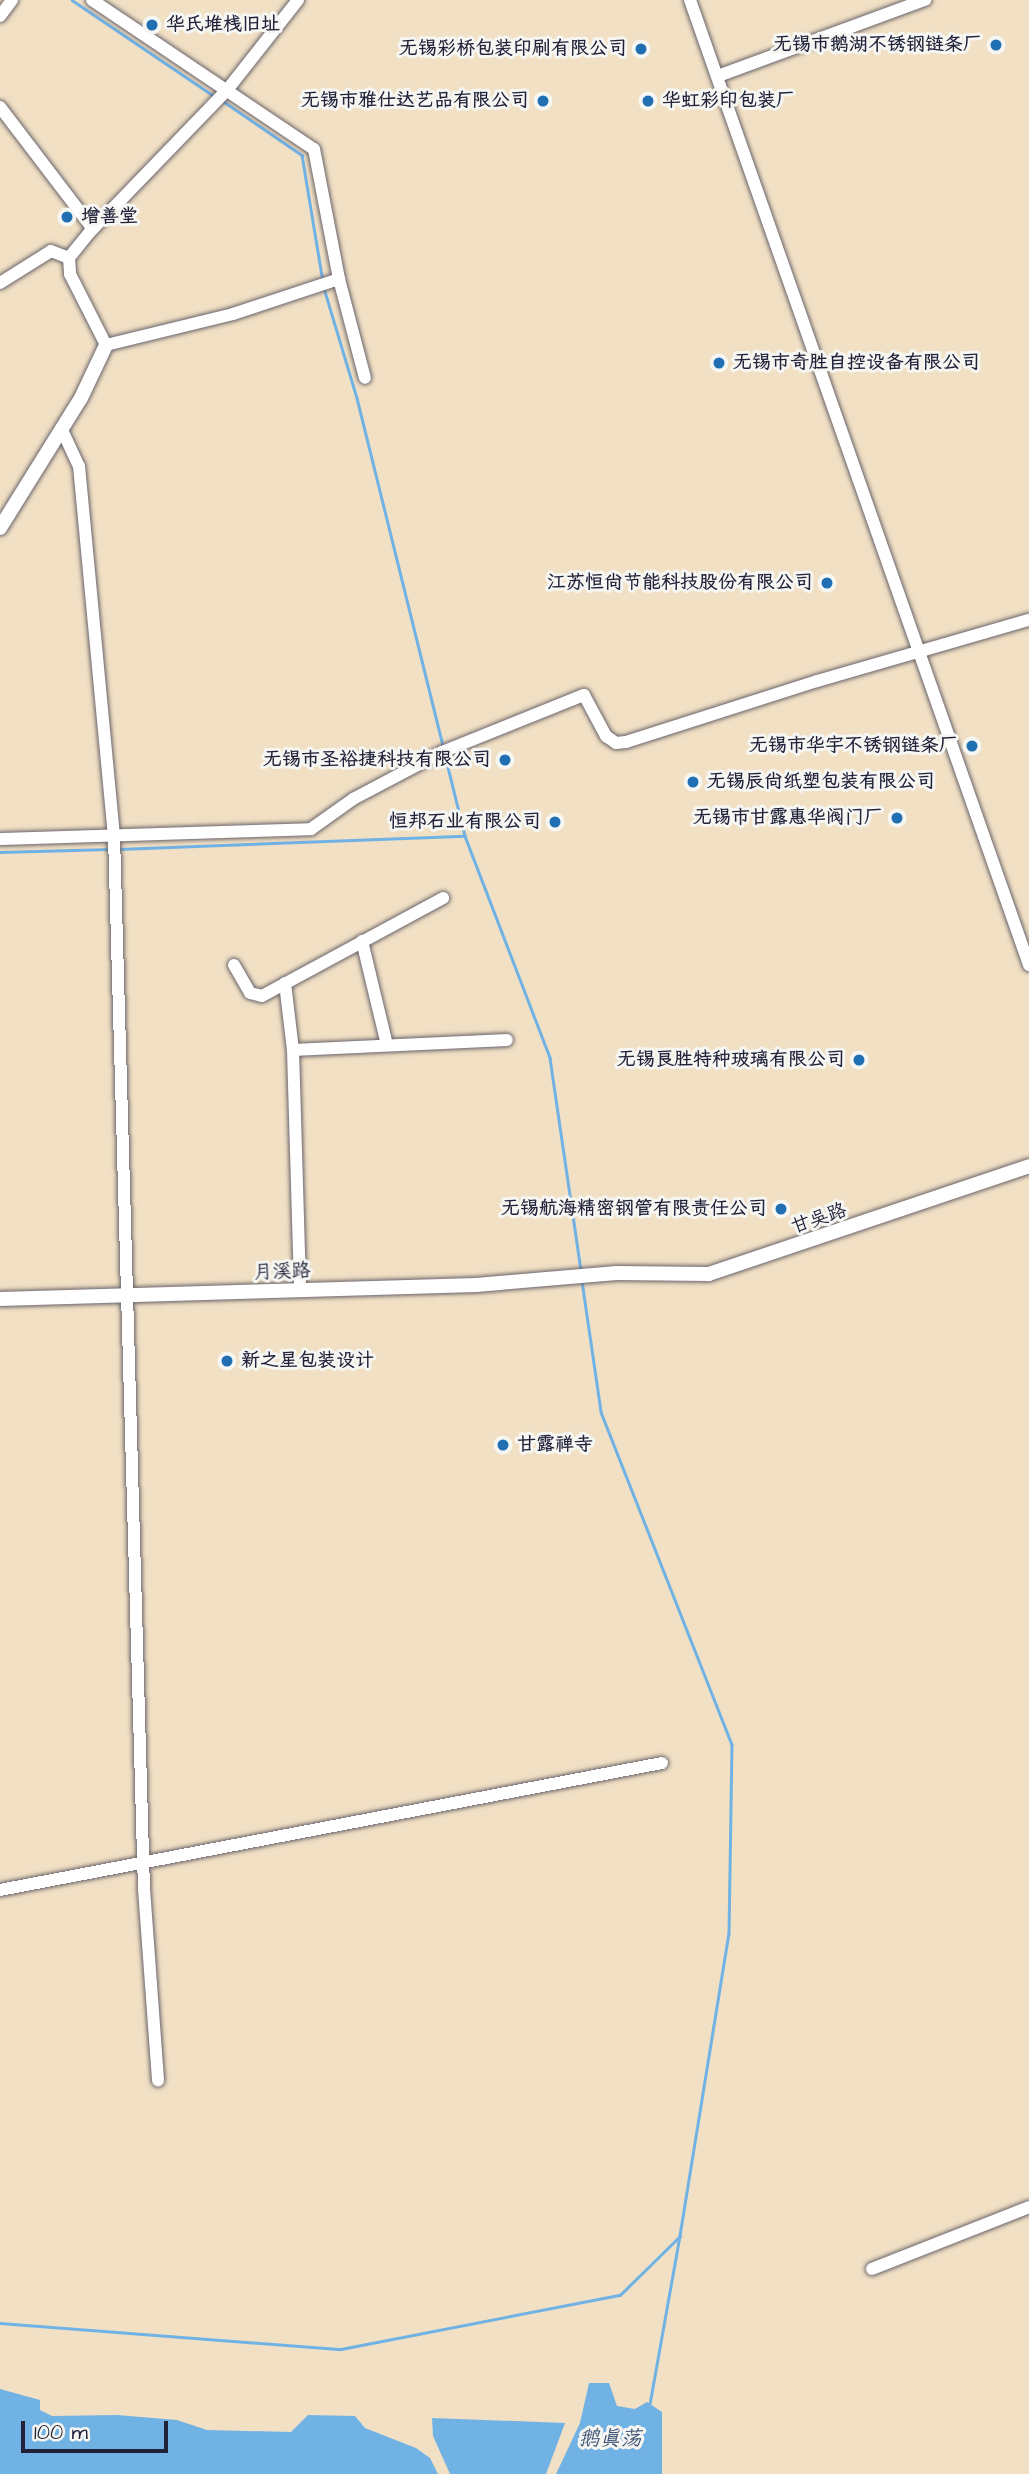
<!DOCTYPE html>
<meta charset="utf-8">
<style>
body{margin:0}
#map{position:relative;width:1029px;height:2474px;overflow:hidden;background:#f1e0c4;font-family:"Architects Daughter","LXGW WenKai TC",sans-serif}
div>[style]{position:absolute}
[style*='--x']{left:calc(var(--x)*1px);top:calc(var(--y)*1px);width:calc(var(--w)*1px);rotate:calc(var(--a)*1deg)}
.water>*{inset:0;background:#71b2e5}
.stream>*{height:2.5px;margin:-1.25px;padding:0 1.25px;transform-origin:1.25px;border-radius:1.25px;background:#71b2e5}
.roads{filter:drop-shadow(0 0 2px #6a646b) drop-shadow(0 0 2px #6a646b)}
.minor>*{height:12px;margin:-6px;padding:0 6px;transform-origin:6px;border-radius:6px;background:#fff}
.tertiary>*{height:14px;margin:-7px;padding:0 7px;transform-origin:7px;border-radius:7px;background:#fff}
.dots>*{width:19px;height:19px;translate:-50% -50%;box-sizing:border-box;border:4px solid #f6f6f2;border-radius:50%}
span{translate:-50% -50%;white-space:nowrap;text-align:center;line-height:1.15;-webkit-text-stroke:6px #f6f6f2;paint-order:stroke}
.poi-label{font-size:19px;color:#22223b;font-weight:700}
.left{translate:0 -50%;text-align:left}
.right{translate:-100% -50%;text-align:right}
.street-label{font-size:19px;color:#22223b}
.water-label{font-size:21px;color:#3e5476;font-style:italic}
.scale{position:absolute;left:21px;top:2421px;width:147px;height:32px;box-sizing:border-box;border:4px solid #22223b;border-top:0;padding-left:9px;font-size:21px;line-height:24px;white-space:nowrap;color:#22223b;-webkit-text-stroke:5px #f6f6f2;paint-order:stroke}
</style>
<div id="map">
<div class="water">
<div style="clip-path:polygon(589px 2383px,609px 2383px,617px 2406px,635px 2409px,647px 2402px,662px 2412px,662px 2474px,556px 2474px,580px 2423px)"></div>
<div style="clip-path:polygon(0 2389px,40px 2400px,40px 2410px,52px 2416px,117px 2415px,177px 2420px,207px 2430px,291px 2432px,308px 2415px,355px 2416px,365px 2428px,416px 2448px,430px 2458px,438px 2474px,0 2474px)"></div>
<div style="clip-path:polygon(432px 2418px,565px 2423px,546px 2474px,450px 2474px,433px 2436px)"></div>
</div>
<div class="stream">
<div style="--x:72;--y:0;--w:171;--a:34.1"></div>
<div style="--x:223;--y:101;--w:96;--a:34.4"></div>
<div style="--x:302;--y:155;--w:129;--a:80.6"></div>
<div style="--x:324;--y:288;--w:115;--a:73.3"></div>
<div style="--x:357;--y:398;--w:357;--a:76.1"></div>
<div style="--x:445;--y:755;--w:83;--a:76.1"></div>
<div style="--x:465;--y:836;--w:238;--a:69"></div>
<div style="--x:550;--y:1058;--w:215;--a:81.7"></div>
<div style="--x:119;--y:849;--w:346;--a:-2.2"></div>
<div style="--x:0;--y:852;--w:109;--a:-1.6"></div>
<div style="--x:582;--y:1281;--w:132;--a:81.7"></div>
<div style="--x:601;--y:1412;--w:357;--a:68.5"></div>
<div style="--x:732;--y:1744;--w:189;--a:90.9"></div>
<div style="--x:729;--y:1933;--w:307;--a:99.2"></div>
<div style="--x:0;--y:2323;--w:342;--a:4.4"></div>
<div style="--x:341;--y:2349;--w:284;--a:-11"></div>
<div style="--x:620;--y:2295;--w:84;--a:-44.5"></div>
<div style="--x:680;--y:2236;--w:171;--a:100.1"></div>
</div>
<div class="roads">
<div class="minor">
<div style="--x:92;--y:0;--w:267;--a:33.9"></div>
<div style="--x:314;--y:149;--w:132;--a:79.1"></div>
<div style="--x:339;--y:279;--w:102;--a:75.3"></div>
<div style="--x:298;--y:0;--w:113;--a:128.2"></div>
<div style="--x:228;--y:89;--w:200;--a:134"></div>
<div style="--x:89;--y:233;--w:32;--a:129"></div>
<div style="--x:69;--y:258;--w:16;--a:86"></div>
<div style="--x:70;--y:274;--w:80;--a:63.1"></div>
<div style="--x:106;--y:345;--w:131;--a:-13.7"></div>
<div style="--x:233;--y:314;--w:112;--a:-18.3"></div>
<div style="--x:690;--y:0;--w:1023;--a:70.64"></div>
<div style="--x:0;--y:16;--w:20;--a:-53"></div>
<div style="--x:718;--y:76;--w:221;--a:-20.2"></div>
<div style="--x:0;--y:107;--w:153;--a:52.7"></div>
<div style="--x:0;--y:283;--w:60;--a:-32.1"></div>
<div style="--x:51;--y:251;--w:19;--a:21"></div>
<div style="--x:62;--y:430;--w:40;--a:65"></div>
<div style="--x:79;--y:466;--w:372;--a:84.6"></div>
<div style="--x:114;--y:836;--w:1053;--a:88.37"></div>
<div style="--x:144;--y:1889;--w:192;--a:85.8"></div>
<div style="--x:0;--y:839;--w:311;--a:-1.8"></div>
<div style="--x:311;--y:829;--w:52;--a:-35.5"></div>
<div style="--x:353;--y:799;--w:101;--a:-27.8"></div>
<div style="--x:442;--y:752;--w:153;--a:-21.9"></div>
<div style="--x:584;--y:695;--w:47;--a:61.8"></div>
<div style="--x:606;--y:736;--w:12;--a:35"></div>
<div style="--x:616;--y:743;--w:10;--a:-6"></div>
<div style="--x:626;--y:742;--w:201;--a:-17.7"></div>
<div style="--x:817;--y:681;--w:221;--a:-16.1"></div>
<div style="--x:362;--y:941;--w:107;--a:76.5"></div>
<div style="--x:234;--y:965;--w:32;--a:60"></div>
<div style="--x:250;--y:993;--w:12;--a:14"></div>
<div style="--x:262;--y:996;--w:206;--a:-28.4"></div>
<div style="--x:285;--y:983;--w:67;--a:83.2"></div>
<div style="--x:293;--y:1050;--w:241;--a:88.3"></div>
<div style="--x:293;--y:1050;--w:214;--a:-2.7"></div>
<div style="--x:0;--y:1890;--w:674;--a:-10.86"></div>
<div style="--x:872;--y:2269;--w:169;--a:-21.5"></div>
</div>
<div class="tertiary">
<div style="--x:0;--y:528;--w:153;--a:-58.1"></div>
<div style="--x:81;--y:398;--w:59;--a:-64.7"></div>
<div style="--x:0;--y:1299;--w:476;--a:-1.7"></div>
<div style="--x:476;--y:1285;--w:141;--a:-4.9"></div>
<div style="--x:616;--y:1273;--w:93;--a:0.6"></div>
<div style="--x:709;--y:1274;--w:338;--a:-18.6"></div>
</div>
</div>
<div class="dots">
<div style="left:152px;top:25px;background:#1f6fb2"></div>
<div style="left:996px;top:45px;background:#1f6fb2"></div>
<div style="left:641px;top:49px;background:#1f6fb2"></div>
<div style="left:543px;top:101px;background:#1f6fb2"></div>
<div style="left:648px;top:101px;background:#1f6fb2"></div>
<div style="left:67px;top:217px;background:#1f6fb2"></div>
<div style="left:719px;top:363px;background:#1f6fb2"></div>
<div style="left:827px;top:583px;background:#1f6fb2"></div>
<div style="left:972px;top:746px;background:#1f6fb2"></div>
<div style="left:505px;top:760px;background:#1f6fb2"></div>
<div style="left:693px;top:782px;background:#1f6fb2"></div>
<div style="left:897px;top:818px;background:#1f6fb2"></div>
<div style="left:555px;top:822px;background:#1f6fb2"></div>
<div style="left:859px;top:1060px;background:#1f6fb2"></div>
<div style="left:781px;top:1209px;background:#1f6fb2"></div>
<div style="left:227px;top:1361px;background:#1f6fb2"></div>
<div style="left:503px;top:1445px;background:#1f6fb2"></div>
</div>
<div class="poi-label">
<span class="left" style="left:166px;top:25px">华氏堆栈旧址</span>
<span class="right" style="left:982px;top:45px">无锡市鹅湖不锈钢链条厂</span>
<span class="right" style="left:627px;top:49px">无锡彩桥包装印刷有限公司</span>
<span class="right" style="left:529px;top:101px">无锡市雅仕达艺品有限公司</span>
<span class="left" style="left:662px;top:101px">华虹彩印包装厂</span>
<span class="left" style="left:81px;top:217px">增善堂</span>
<span class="left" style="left:733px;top:363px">无锡市奇胜自控设备有限公司</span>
<span class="right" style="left:813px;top:583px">江苏恒尚节能科技股份有限公司</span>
<span class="right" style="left:958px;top:746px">无锡市华宇不锈钢链条厂</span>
<span class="right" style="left:491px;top:760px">无锡市圣裕捷科技有限公司</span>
<span class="left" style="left:707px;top:782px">无锡辰尚纸塑包装有限公司</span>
<span class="right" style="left:883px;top:818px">无锡市甘露惠华阀门厂</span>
<span class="right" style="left:541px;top:822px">恒邦石业有限公司</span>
<span class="right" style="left:845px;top:1060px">无锡良胜特种玻璃有限公司</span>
<span class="right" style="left:767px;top:1209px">无锡航海精密钢管有限责任公司</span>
<span class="left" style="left:241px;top:1361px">新之星包装设计</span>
<span class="left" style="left:517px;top:1445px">甘露禅寺</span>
</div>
<div class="street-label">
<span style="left:819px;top:1219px;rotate:-19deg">甘吴路</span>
<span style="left:282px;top:1272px;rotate:-2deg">月溪路</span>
</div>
<div class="water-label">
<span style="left:610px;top:2439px">鹅真荡</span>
</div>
<div class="scale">100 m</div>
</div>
